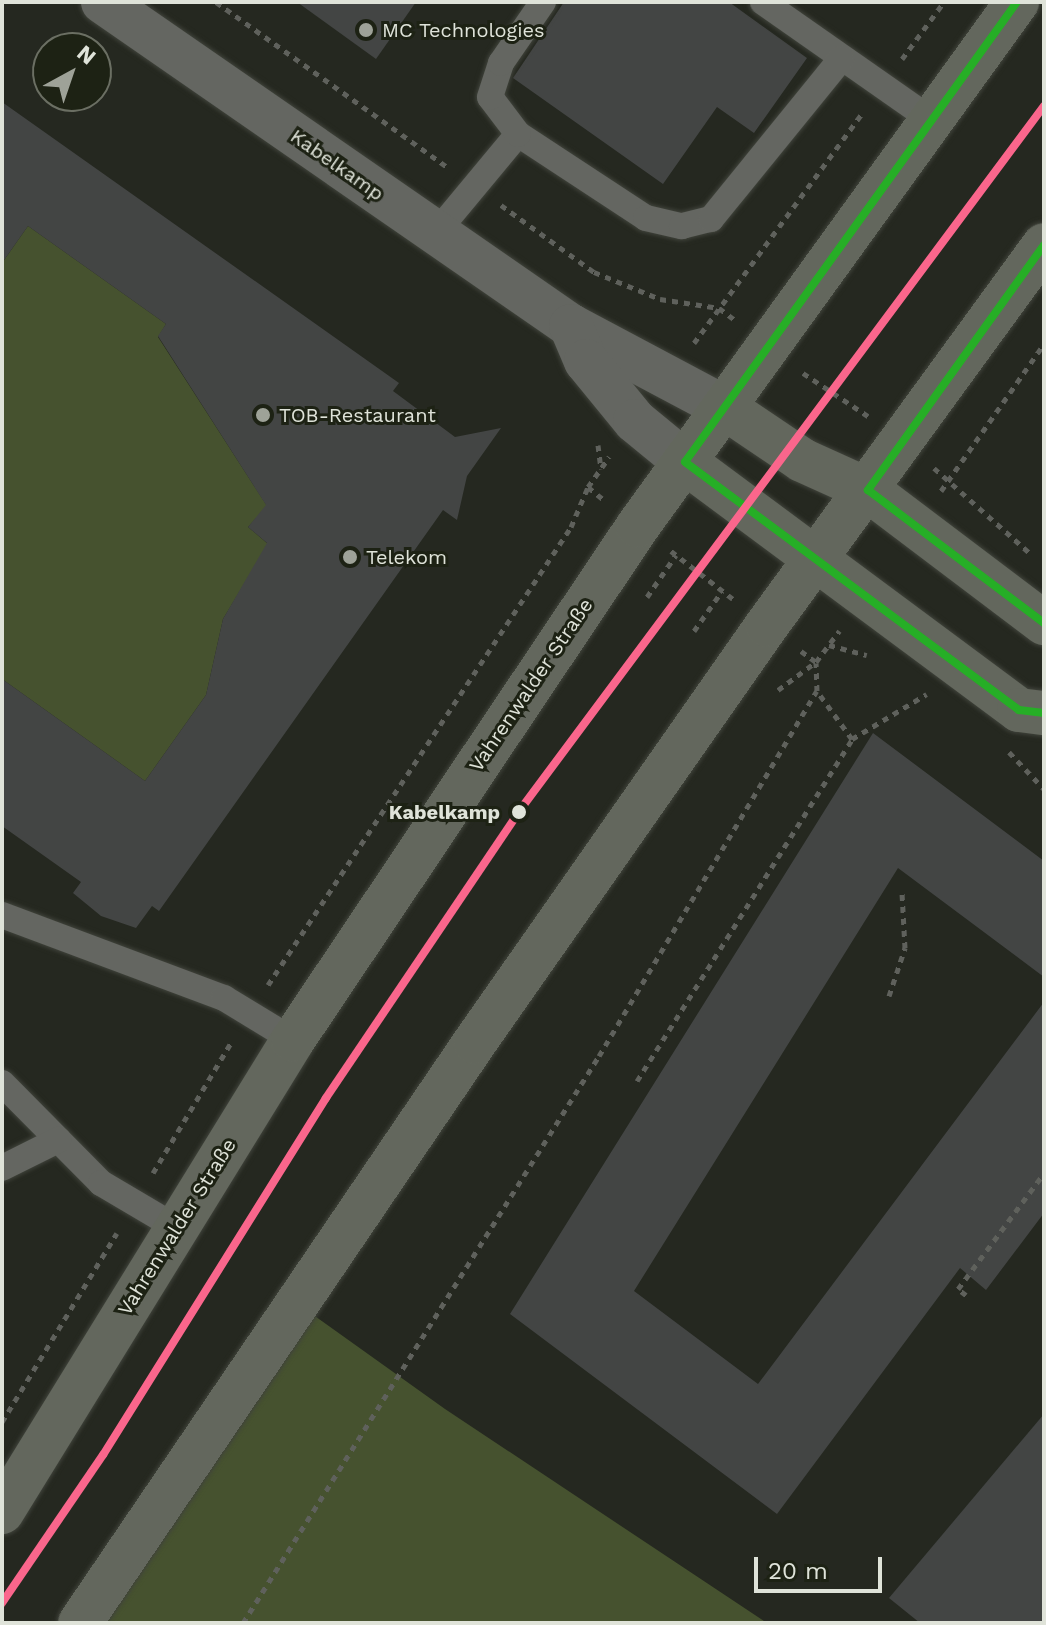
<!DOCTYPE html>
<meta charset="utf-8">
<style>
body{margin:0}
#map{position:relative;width:1046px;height:1625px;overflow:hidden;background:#252820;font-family:"Work Sans",sans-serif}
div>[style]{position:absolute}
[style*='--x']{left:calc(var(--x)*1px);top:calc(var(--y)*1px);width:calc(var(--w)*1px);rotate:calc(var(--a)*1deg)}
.green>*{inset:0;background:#46522f}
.building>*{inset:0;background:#434544}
.path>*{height:5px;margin-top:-2.5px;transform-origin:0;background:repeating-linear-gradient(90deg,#5f615c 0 6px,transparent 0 12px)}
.roads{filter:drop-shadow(0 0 2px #40433b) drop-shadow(0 0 2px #40433b)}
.lane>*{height:26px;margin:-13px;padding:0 13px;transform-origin:13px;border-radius:13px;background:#646661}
.street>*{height:44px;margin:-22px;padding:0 22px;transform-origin:22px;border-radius:22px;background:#646661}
.secondary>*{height:44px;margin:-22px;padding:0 22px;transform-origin:22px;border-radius:22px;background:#63675d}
.bus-1>*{height:8px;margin:-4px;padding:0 4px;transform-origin:4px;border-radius:4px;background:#26ae26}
.tram-1>*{height:8px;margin:-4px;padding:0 4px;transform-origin:4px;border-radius:4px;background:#fa668c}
.dots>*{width:22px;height:22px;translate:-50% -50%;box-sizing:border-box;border:4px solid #1d2214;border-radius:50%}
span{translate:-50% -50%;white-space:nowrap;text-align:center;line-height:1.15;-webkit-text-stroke:6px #1d2214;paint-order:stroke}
.poi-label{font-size:20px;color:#dfe3d9}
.left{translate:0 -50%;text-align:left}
.street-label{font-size:20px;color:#dfe3d9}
.stop-label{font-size:20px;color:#dfe3d9;font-weight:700}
.right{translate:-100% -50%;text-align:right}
.frame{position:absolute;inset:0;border:4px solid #dfe3d9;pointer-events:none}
.north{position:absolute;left:32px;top:32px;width:80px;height:80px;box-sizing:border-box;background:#1d2214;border:2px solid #6b6f63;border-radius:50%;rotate:40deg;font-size:22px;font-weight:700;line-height:32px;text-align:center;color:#dfe3d9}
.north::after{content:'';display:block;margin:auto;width:28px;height:36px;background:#9ea298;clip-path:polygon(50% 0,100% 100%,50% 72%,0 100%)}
.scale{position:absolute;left:754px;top:1557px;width:128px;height:36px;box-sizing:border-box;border:4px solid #dfe3d9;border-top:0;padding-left:10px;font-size:24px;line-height:28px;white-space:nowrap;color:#dfe3d9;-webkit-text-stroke:6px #1d2214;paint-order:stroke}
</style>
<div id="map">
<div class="green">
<div style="clip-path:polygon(28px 226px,166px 324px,158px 337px,267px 506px,248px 527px,268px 544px,223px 619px,206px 695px,145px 781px,2px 679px,2px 263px)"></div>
<div style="clip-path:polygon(298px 1304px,445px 1409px,767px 1623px,80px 1623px)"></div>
</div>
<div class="building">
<div style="clip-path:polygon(297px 2px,416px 2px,376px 59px)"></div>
<div style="clip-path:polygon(564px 2px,729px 2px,807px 58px,754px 133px,717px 107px,663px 184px,513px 78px)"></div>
<div style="clip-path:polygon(2px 102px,399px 383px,393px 391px,455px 437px,501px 428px,467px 476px,457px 520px,443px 510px,159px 911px,152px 906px,136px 928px,101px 916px,73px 893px,81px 882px,2px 826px,2px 679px,145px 781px,206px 695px,223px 619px,267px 543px,248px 527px,266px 505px,158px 336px,166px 324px,28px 226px,2px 263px)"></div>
<div style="clip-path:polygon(873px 733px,1044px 861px,1044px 977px,898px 868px,634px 1291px,758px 1384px,1044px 1002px,1044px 1213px,986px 1290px,960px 1268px,777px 1514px,510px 1314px)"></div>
<div style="clip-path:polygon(1044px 1414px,1044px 1623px,920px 1623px,889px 1598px)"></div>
</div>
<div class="path">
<div style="--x:216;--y:2;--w:284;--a:35.5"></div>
<div style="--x:902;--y:59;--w:71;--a:-53.6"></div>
<div style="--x:501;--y:205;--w:115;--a:35.8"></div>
<div style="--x:594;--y:272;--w:71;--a:22.2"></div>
<div style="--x:660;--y:299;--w:60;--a:8.7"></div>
<div style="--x:719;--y:308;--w:20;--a:37"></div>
<div style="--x:694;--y:343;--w:286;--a:-53.8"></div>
<div style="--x:803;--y:373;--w:78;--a:33.5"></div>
<div style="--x:598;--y:445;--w:24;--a:83"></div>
<div style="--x:934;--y:468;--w:130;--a:41.6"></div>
<div style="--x:588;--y:487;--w:19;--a:39"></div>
<div style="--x:941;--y:491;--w:179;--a:-55"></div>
<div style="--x:671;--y:551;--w:78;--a:37.7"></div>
<div style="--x:647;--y:597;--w:51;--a:-55.4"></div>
<div style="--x:694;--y:631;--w:49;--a:-55"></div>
<div style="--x:829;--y:645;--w:39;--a:15"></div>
<div style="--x:801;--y:651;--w:19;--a:36"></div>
<div style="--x:778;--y:690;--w:47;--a:-36.4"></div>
<div style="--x:816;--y:662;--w:39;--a:-53"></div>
<div style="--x:852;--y:739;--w:87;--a:-31"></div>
<div style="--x:1009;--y:752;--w:51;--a:46.6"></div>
<div style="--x:268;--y:985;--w:549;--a:-56.51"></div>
<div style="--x:571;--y:527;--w:43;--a:-67"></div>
<div style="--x:588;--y:487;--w:37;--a:-55"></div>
<div style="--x:889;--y:996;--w:51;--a:-71.6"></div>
<div style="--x:905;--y:948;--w:55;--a:-93.1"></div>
<div style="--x:637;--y:1081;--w:404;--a:-57.8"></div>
<div style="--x:852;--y:739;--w:59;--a:-126.1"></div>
<div style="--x:153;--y:1173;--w:154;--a:-59.1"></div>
<div style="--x:966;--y:1295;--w:10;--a:-143"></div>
<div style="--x:958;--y:1289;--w:144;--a:-53.4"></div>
<div style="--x:2;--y:1422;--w:221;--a:-58.7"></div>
<div style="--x:243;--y:1623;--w:669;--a:-57.88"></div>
<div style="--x:599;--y:1056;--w:425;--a:-59.2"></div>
<div style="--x:817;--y:691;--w:28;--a:-92"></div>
</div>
<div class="roads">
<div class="lane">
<div style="--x:763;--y:2;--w:208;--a:35"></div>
<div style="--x:518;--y:134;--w:153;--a:33.3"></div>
<div style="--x:646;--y:218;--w:37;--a:13"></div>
<div style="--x:682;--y:226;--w:30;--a:-14"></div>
<div style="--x:711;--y:219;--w:206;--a:-50.9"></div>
<div style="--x:435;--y:234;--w:130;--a:-50.3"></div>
<div style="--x:518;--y:134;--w:46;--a:-127.1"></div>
<div style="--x:490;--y:97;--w:36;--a:-72"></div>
<div style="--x:501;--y:63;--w:74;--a:-55.5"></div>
<div style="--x:2;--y:915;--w:237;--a:20.5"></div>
<div style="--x:224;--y:998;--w:81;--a:31.3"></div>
<div style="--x:2;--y:1083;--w:141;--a:45.3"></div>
<div style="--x:101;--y:1183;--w:88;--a:30.6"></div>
<div style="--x:2;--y:1168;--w:63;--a:-26.6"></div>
</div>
<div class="street">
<div style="--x:103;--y:2;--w:569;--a:34.7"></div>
<div style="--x:571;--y:326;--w:174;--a:28"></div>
<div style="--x:571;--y:326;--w:38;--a:67"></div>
<div style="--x:586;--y:361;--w:77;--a:50.8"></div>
<div style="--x:635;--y:421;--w:65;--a:39.4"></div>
</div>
<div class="secondary">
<div style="--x:725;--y:408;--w:93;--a:34"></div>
<div style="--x:802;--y:460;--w:72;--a:24.4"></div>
<div style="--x:868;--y:490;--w:221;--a:37.1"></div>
<div style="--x:685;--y:462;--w:416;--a:36.6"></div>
<div style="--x:1019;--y:710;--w:25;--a:7"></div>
<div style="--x:2;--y:1512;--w:554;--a:-58.35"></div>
<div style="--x:293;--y:1040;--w:619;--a:-56.13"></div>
<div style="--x:638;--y:526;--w:647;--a:-54.12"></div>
<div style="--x:80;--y:1623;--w:703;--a:-55.79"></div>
<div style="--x:475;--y:1042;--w:509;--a:-55"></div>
<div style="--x:767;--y:625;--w:470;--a:-53.9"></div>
</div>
</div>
<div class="bus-1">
<div style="--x:1017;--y:2;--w:567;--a:125.82"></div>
<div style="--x:685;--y:462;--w:416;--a:36.6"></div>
<div style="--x:1019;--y:710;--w:25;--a:7"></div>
<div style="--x:1044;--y:245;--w:302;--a:125.7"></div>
<div style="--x:868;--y:490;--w:221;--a:37.1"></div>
</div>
<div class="tram-1">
<div style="--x:2;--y:1603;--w:179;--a:-55.7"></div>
<div style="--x:103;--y:1455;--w:421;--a:-58"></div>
<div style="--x:326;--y:1098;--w:347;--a:-56"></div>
<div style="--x:520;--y:810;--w:878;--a:-53.34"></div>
</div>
<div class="dots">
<div style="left:366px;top:30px;background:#9ea298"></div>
<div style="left:263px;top:415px;background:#9ea298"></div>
<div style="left:350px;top:557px;background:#9ea298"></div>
<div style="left:519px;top:812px;background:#dfe3d9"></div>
</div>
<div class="poi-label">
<span class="left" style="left:382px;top:30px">MC Technologies</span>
<span class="left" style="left:279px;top:415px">TOB-Restaurant</span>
<span class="left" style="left:366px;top:557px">Telekom</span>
</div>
<div class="street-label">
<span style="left:337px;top:165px;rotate:35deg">Kabelkamp</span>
<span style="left:531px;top:685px;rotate:-56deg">Vahrenwalder Straße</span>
<span style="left:177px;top:1227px;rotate:-58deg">Vahrenwalder Straße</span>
</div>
<div class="stop-label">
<span class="right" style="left:500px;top:812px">Kabelkamp</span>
</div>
<div class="frame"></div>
<div class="north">N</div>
<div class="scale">20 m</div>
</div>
